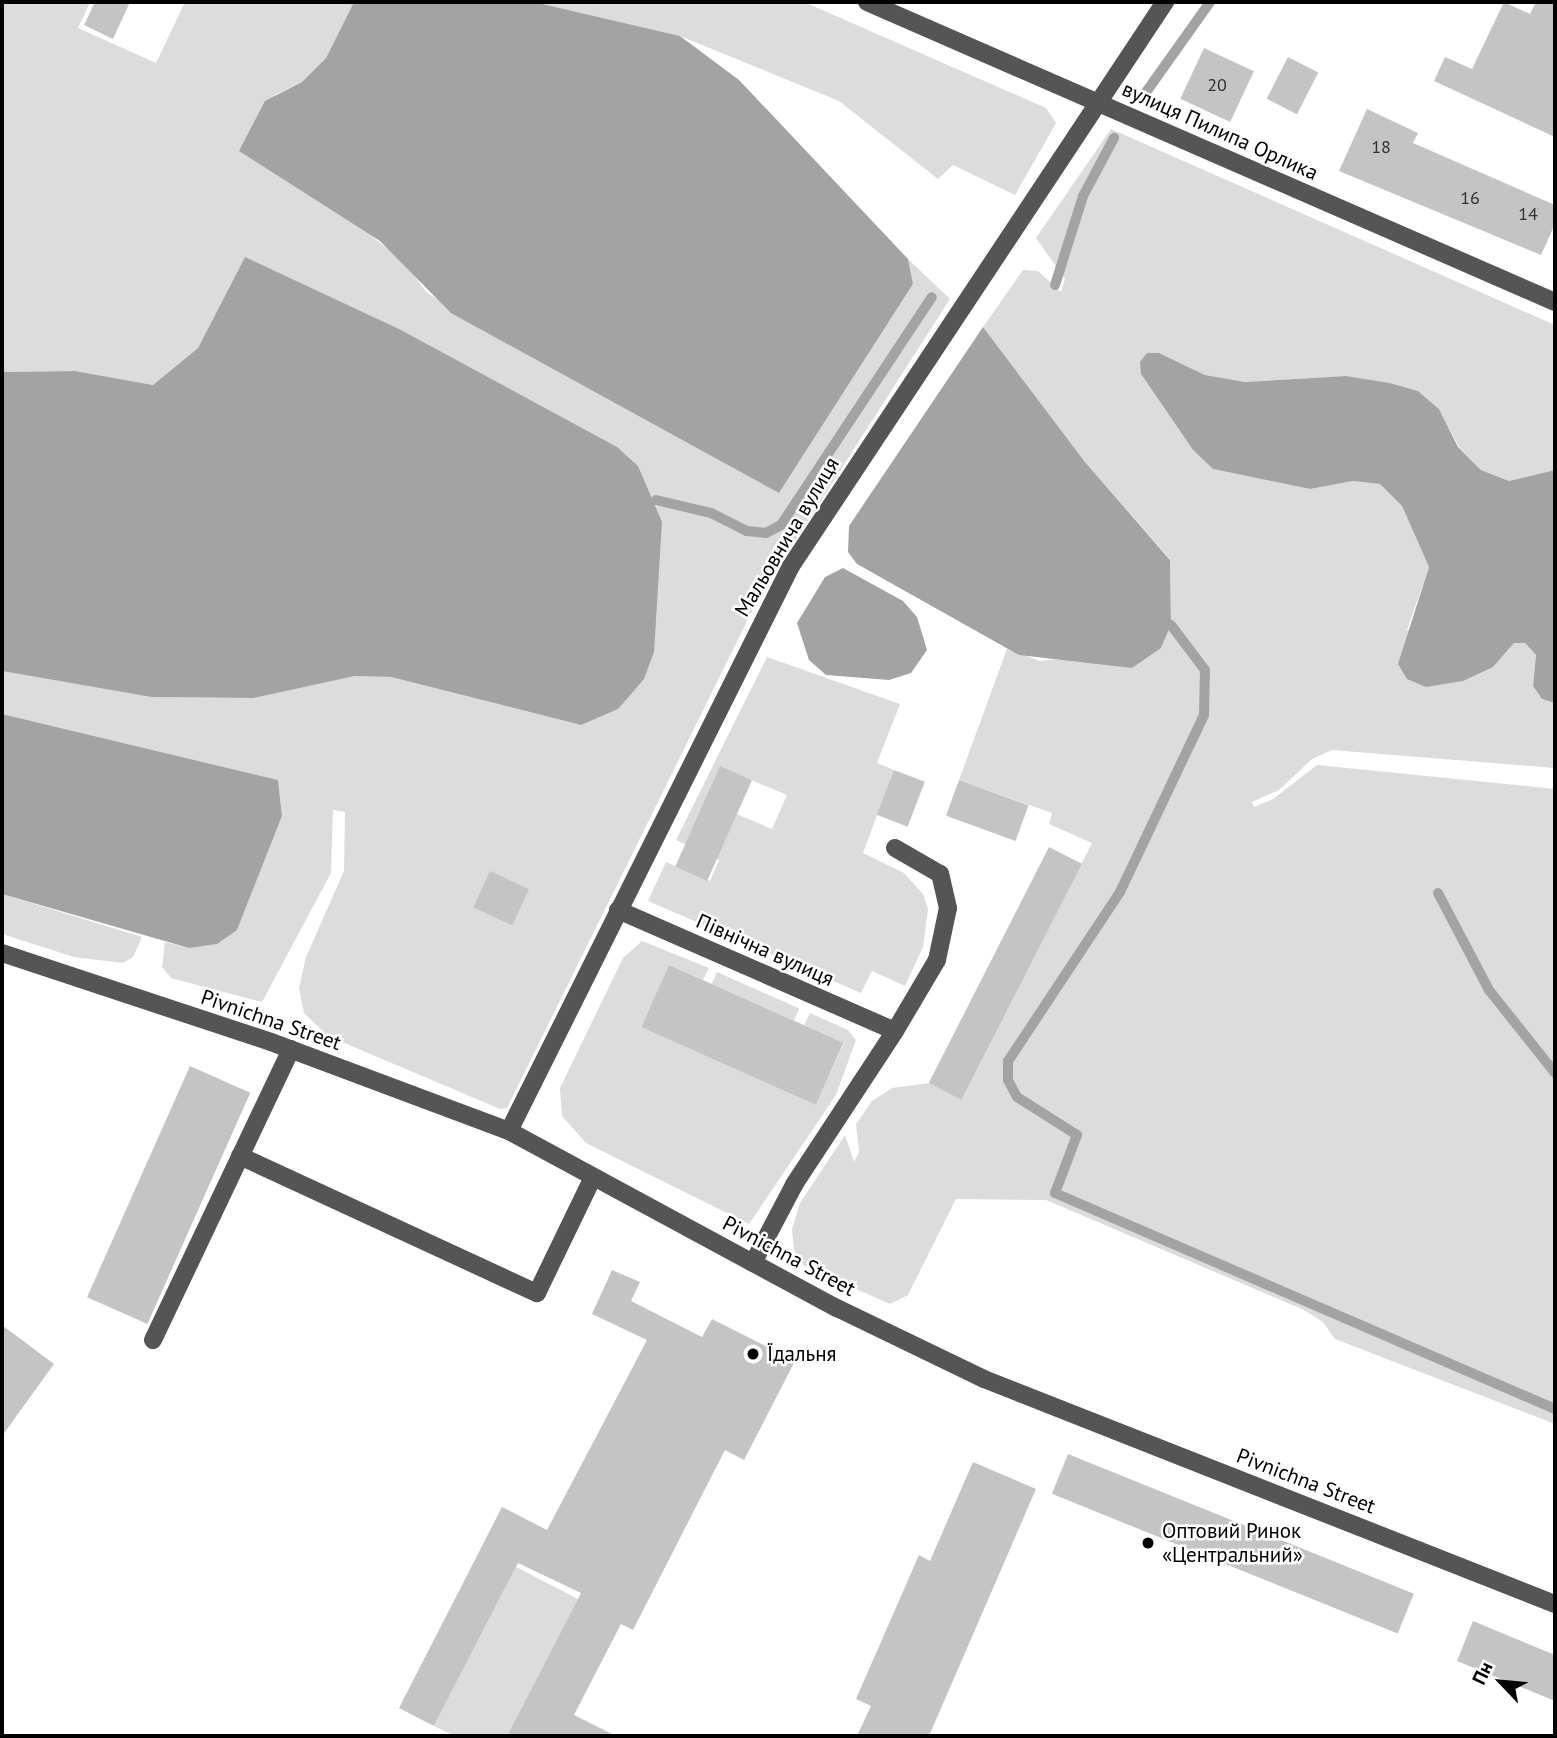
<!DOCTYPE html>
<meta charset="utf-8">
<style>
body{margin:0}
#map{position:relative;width:1557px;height:1738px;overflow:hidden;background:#fff;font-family:"PT Sans",sans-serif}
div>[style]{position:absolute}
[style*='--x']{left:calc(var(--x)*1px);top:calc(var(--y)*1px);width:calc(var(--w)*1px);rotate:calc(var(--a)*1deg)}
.green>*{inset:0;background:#dcdcdc;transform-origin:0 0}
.water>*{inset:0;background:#a3a3a3}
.stream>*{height:10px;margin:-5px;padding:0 5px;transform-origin:5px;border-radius:5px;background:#a3a3a3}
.building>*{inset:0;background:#c4c4c4;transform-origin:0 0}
.minor>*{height:18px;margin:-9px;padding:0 9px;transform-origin:9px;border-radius:9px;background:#555}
.dots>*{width:19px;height:19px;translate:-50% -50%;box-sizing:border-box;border:4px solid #fff;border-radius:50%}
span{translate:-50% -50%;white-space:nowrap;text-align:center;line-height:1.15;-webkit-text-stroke:5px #fff;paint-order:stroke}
.number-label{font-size:18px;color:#313131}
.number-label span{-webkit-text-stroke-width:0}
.street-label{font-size:21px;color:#000}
.poi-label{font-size:21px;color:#000}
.left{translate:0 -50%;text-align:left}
.frame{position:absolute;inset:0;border:4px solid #000;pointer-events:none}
.north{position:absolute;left:1466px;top:1647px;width:70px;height:70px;-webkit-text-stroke:5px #fff;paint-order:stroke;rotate:296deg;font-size:19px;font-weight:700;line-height:28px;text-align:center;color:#000}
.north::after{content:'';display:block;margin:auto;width:24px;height:32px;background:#000;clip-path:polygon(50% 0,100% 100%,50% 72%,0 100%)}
</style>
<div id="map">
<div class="green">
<div style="clip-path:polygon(2px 2px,90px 2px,78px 28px,156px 63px,185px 2px,354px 2px,326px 58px,302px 82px,275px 95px,357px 224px,406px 264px,427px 293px,779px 493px,913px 284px,908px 259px,950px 299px,758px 599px,507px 1108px,500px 1109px,328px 1036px,304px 1013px,299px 988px,306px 957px,344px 871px,345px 812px,333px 810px,331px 873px,262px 1002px,171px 978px,162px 967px,165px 942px,189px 948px,237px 930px,282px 816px,278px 780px,2px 714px,2px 671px,151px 697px,254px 698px,355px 676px,391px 677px,581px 725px,656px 582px,662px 522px,245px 257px,198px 348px,153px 385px,75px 371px,2px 372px)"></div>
<div style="clip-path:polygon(534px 2px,804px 2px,1046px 108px,1056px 123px,1015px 195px,953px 165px,938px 179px,839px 101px,680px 36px)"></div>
<div style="clip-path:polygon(1111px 129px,1555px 325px,1555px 470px,1509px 481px,1481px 470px,1459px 447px,1439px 409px,1418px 391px,1390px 383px,1346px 376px,1245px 382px,1205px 375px,1159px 353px,1141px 374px,1193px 450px,1213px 469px,1310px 489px,1353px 481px,1380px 484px,1402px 506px,1429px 567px,1407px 630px,1493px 667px,1514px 643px,1525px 643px,1536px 655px,1533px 686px,1542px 699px,1555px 703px,1555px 768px,1332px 750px,1312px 759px,1279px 790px,1252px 802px,1254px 807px,1273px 799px,1317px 765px,1555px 789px,1555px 1424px,1335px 1339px,1323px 1322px,1304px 1310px,1046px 1200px,956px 1199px,908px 1295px,890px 1304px,804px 1266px,794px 1250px,792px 1229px,800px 1203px,845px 1135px,854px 1162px,859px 1152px,856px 1124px,872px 1101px,892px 1088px,929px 1083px,962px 1100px,1092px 843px,1049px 824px,1052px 813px,959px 780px,1007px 649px,1040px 661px,1161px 648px,1171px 625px,1170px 559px,1085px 462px,983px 327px,1023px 270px,1038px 271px,1061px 292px,1065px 279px,1036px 238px)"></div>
<div style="clip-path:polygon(evenodd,767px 657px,900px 704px,877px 763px,894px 770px,863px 853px,904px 873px,923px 894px,928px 909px,923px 947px,905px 986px,872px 971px,861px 993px,648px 901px,666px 862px,710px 881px,719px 860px,676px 840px,767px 657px,720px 767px,787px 795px,772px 829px,706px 801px,720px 767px)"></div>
<div style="clip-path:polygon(2px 894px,142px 937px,133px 957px,123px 963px,74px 957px,2px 934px)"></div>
<div style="clip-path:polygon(642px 941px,709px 968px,703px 980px,669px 965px,643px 1027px,816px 1104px,844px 1043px,804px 1025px,810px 1013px,848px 1030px,856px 1040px,836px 1095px,749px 1224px,586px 1143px,562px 1116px,560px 1088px,623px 958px)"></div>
<div style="left:717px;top:972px;width:90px;height:13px;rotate:24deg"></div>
<div style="clip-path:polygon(516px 1567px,578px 1599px,507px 1736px,455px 1736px,434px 1726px)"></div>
</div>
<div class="water">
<div style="clip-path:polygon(354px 2px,534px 2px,680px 36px,739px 80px,908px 259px,913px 284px,779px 493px,451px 313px,380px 241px,239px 151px,265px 101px,302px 82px,326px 58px)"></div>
<div style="clip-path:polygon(245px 257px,399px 329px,617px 447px,638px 466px,662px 522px,654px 652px,644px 679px,618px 709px,581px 725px,391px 677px,355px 676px,254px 698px,151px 697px,2px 671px,2px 372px,75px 371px,153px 385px,198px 348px)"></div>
<div style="clip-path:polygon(983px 327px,1085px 462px,1170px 560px,1171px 625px,1161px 648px,1132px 668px,1019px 655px,857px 564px,848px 552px,849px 526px)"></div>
<div style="clip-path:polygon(1147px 353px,1159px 353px,1205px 375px,1245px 382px,1346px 376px,1390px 383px,1418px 391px,1439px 409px,1458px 447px,1481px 470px,1509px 481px,1555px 470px,1555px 703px,1542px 699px,1533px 686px,1536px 655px,1525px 643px,1514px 643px,1493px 667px,1463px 681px,1426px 687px,1407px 679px,1398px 664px,1429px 567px,1402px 506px,1380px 484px,1353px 481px,1310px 489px,1213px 469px,1193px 450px,1141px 374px,1140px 362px)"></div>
<div style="clip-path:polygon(843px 568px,903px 601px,917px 617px,927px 650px,911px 673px,889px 680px,826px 675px,809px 660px,797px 623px,825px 577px)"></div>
<div style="clip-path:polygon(2px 714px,278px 780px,282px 816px,237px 930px,217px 944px,189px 948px,2px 894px)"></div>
</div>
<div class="stream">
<div style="--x:1144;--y:95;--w:114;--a:-54.6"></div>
<div style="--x:1055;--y:285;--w:93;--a:-72.5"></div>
<div style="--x:1083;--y:196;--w:66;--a:-61.9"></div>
<div style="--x:656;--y:500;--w:57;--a:13.3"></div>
<div style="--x:711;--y:513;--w:40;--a:26.6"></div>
<div style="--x:747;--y:531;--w:19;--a:6"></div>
<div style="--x:766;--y:533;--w:17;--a:-28"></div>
<div style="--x:781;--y:525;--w:273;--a:-56.5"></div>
<div style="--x:1171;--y:625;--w:56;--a:52.9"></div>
<div style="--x:1205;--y:670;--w:45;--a:91.3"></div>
<div style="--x:1204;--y:715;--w:196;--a:115.4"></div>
<div style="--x:1120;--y:892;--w:203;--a:123.5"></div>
<div style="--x:1008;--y:1061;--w:19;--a:90"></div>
<div style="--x:1008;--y:1080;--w:19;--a:62"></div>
<div style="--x:1017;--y:1097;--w:71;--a:32.3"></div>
<div style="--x:1077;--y:1135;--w:62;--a:110.8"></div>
<div style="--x:1055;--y:1193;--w:545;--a:23.36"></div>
<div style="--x:1438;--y:893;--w:110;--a:62.3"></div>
<div style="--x:1489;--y:990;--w:106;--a:51.5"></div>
</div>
<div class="building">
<div style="clip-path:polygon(95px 2px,130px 2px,113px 39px,84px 25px)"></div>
<div style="clip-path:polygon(1504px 2px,1530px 14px,1536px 2px,1555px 2px,1555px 137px,1434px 81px,1445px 57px,1472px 69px)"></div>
<div style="left:1204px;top:48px;width:55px;height:56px;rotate:25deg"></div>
<div style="left:1288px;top:57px;width:34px;height:47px;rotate:27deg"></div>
<div style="clip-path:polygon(1367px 109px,1418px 133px,1413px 143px,1555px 205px,1555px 224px,1541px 255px,1339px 171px)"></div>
<div style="left:720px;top:766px;width:35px;height:110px;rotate:24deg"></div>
<div style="left:894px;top:770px;width:33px;height:48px;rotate:21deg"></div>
<div style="left:959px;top:780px;width:74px;height:38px;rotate:20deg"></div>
<div style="left:1049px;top:847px;width:37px;height:265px;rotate:27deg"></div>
<div style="left:490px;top:871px;width:43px;height:40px;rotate:25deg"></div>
<div style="left:669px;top:965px;width:191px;height:68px;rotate:24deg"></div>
<div style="left:190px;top:1066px;width:66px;height:253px;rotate:24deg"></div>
<div style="clip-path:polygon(612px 1270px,640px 1282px,631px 1301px,702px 1337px,712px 1319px,795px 1361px,744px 1460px,725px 1450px,633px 1630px,621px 1624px,574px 1715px,616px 1736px,507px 1736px,581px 1593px,518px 1563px,434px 1726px,399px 1708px,502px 1507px,547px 1530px,647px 1340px,592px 1314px)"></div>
<div style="clip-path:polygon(2px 1325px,54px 1364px,2px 1436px)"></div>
<div style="left:1068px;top:1454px;width:373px;height:43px;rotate:22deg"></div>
<div style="clip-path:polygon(973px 1462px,1036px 1489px,929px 1736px,857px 1736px,871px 1706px,856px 1699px,919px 1555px,930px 1561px)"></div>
<div style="clip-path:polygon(1473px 1621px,1555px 1655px,1555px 1701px,1457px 1661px)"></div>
</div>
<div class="minor">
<div style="--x:867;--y:2;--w:751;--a:23.56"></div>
<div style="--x:618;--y:910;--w:302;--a:23.6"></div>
<div style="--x:895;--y:1031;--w:184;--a:123.3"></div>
<div style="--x:794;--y:1185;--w:88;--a:117.7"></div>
<div style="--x:2;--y:953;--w:283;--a:18.3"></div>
<div style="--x:271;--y:1042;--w:254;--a:20.5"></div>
<div style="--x:509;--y:1131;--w:373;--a:28.4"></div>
<div style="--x:837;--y:1308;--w:163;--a:25.8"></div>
<div style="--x:984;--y:1379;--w:614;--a:21.51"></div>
<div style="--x:895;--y:1031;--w:82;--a:-59.4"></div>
<div style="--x:937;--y:960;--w:53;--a:-78.1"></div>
<div style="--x:948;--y:908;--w:35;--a:-103"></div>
<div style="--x:940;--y:874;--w:52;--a:-150"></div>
<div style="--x:509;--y:1131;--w:631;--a:-63.48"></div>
<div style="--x:791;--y:566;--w:677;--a:-56.45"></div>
<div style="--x:240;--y:1156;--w:327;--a:24.8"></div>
<div style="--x:537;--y:1293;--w:129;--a:-64.2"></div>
<div style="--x:153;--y:1340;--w:322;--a:-64.6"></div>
</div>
<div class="dots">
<div style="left:753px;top:1354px;background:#000"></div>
<div style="left:1148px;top:1543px;background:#000"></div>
</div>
<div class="number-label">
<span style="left:1217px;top:85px">20</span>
<span style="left:1381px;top:147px">18</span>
<span style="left:1470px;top:198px">16</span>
<span style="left:1528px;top:214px">14</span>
</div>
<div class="street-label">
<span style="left:1220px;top:131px;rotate:24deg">вулиця Пилипа Орлика</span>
<span style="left:787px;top:537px;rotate:-59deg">Мальовнича вулиця</span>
<span style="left:765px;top:950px;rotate:24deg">Північна вулиця</span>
<span style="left:271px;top:1020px;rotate:19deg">Pivnichna Street</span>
<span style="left:789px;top:1256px;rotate:28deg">Pivnichna Street</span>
<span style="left:1306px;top:1481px;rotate:21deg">Pivnichna Street</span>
</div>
<div class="poi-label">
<span class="left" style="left:767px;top:1354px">Їдальня</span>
<span class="left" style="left:1162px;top:1543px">Оптовий Ринок<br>«Центральний»</span>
</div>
<div class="frame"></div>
<div class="north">Пн</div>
</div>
